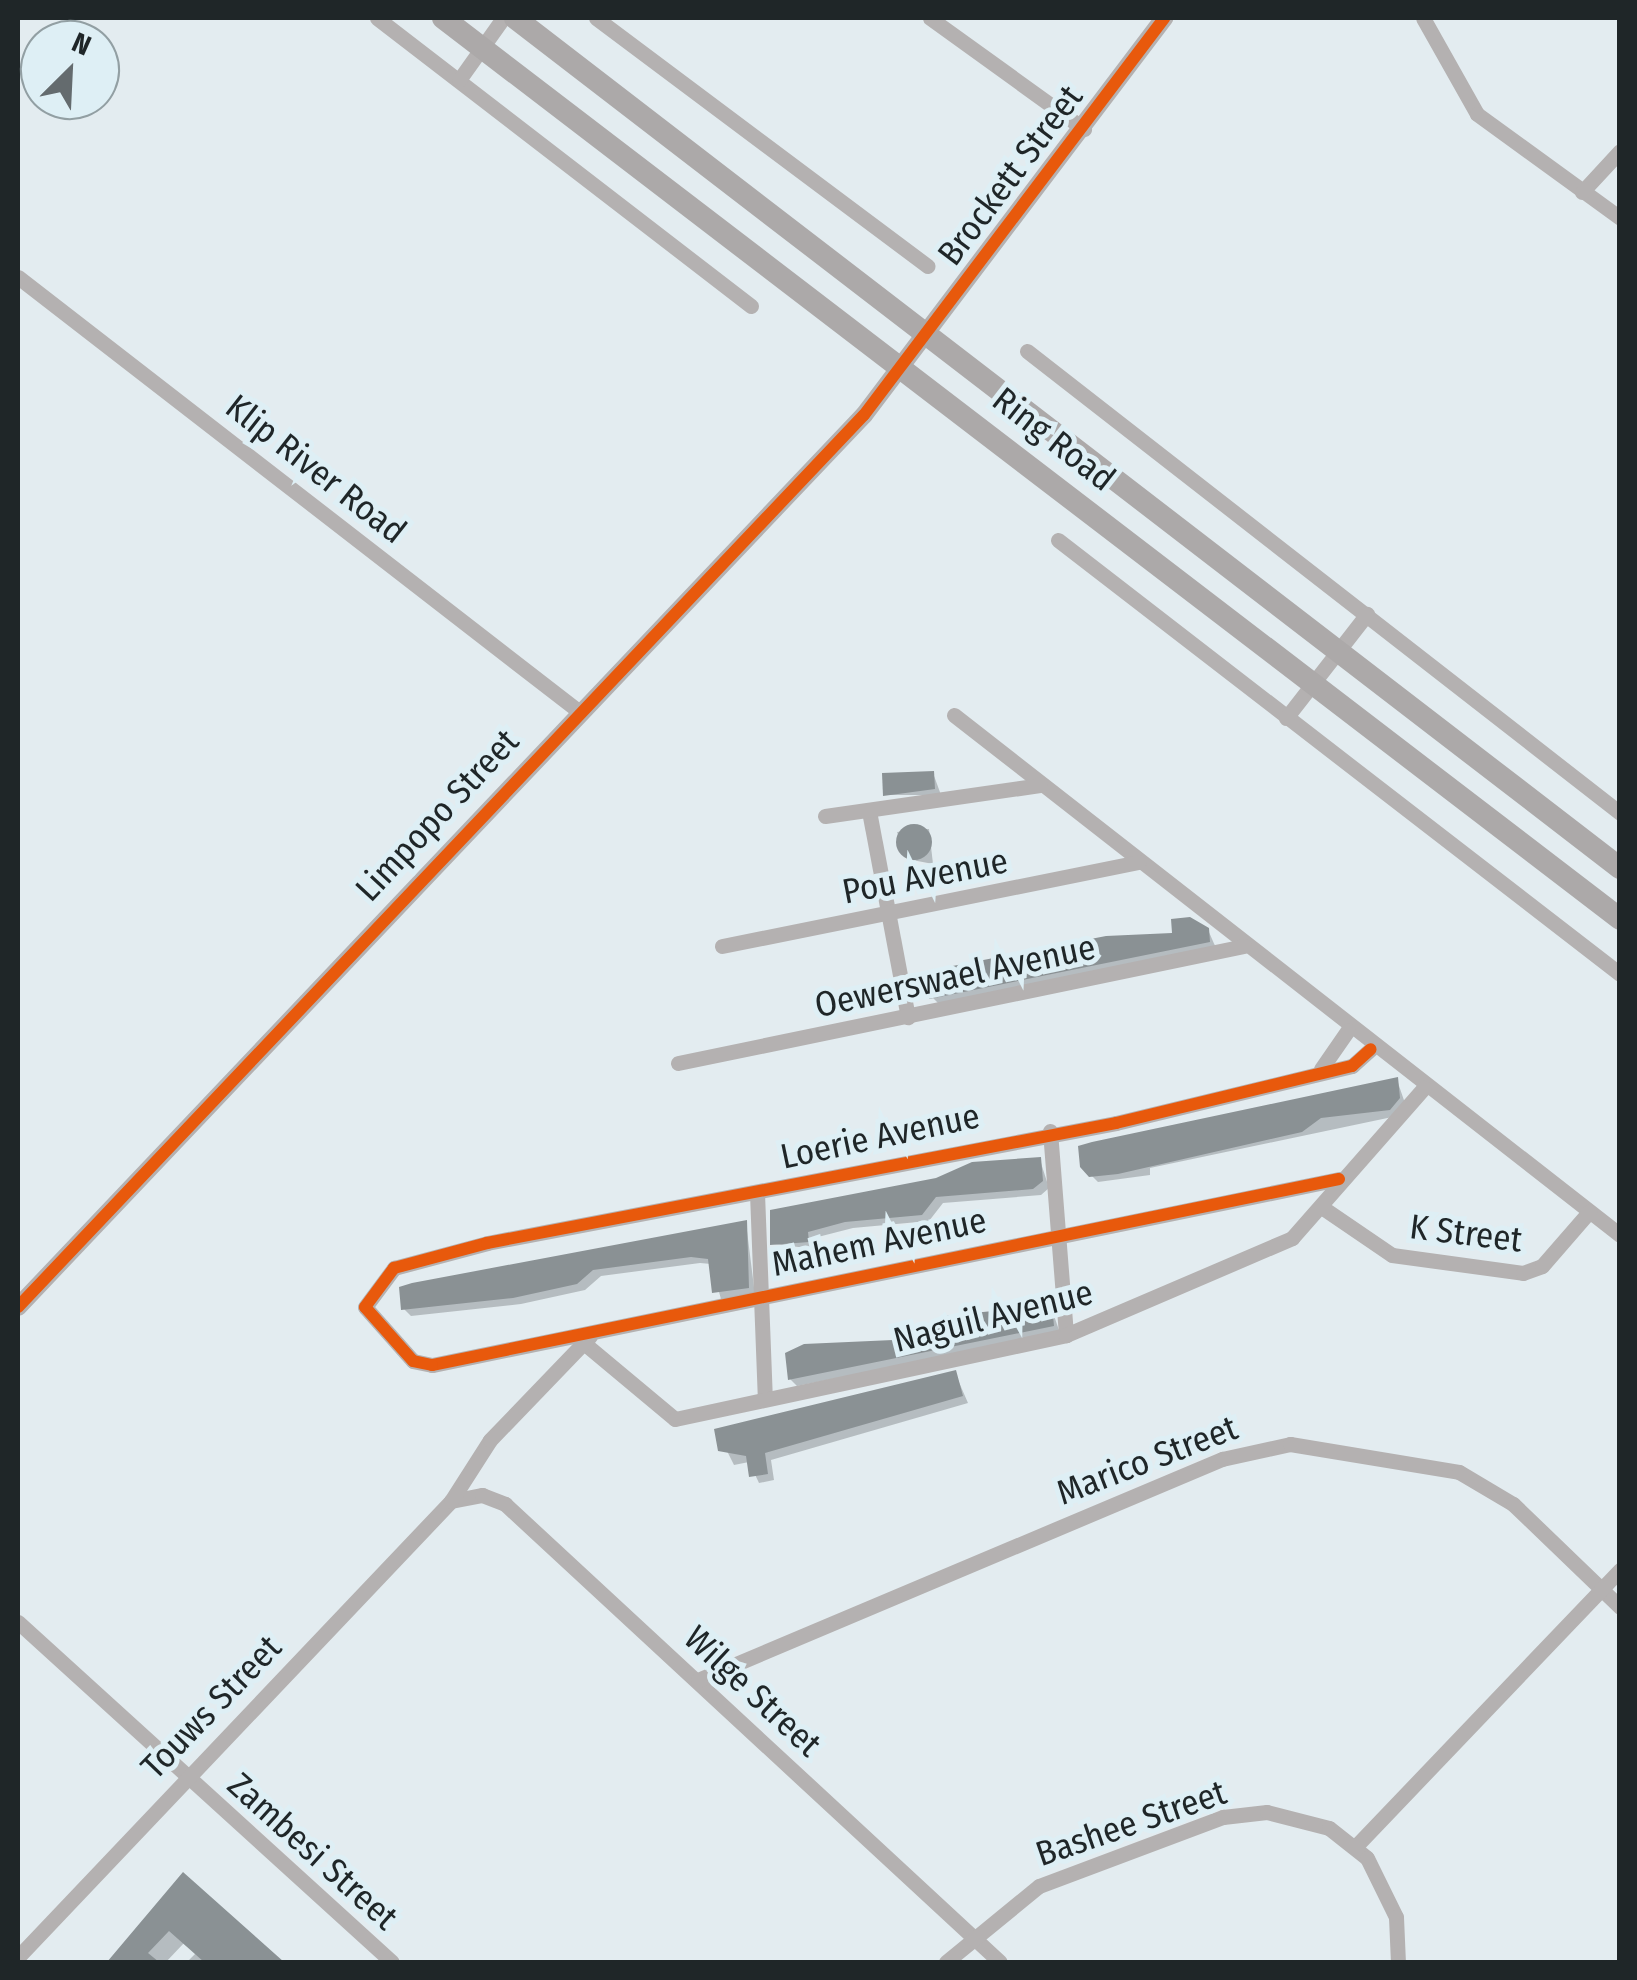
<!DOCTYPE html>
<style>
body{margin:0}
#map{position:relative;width:1637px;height:1980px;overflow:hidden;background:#e3ecf0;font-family:"Fira Sans Condensed",sans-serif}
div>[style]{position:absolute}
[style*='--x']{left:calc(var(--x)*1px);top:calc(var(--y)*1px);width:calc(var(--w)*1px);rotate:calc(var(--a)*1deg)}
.shadow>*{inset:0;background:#0003}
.building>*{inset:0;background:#8a9194}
.round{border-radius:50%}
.minor>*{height:15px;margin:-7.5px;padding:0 7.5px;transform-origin:7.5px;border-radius:7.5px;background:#b4b1b1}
.tertiary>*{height:18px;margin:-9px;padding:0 9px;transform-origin:9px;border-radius:9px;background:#b4b1b1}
.primary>*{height:22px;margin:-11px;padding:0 11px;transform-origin:11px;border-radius:11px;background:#aca9a9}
.cycleway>*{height:12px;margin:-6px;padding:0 6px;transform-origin:6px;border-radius:6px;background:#e8590c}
span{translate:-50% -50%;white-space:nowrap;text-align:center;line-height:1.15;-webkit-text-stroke:10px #deeff5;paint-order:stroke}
.street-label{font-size:35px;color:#1f2628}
.frame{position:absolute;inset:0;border:20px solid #1f2628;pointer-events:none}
.north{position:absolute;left:20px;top:20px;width:100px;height:100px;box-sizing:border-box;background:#deeff5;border:2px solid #929fa3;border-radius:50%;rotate:24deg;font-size:28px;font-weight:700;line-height:40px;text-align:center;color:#1f2628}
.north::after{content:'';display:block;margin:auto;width:35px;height:45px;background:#646b6e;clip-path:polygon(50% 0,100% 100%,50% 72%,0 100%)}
</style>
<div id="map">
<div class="shadow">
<div style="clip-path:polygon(933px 773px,941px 795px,886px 795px)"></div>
<div style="clip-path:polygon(929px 829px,933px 864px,907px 859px,897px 832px)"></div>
<div style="clip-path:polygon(1208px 930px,1216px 948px,939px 1004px,932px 997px)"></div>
<div style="clip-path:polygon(1397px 1080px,1406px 1106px,1397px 1116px,1150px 1168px,1150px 1175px,1098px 1182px,1091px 1175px)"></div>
<div style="clip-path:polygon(1040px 1160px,1049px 1188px,1041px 1195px,943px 1203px,929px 1221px,853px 1228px,814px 1238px,815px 1249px,773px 1244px,773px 1212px)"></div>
<div style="clip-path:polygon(746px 1223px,755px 1295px,721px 1299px,711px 1264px,700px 1263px,601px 1276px,585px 1290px,521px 1304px,411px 1316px,404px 1309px)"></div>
<div style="clip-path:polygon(1051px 1307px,1060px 1333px,797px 1386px,790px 1379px,894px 1342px)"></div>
<div style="clip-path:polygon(955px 1373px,968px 1403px,771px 1460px,774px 1480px,759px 1483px,749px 1462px,734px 1465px,717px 1431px)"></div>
<div style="clip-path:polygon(183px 1875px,280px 1962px,187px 1962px,196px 1953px,184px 1943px,166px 1962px,108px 1962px)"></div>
</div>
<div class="building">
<div style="clip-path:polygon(934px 771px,935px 789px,883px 796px,882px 773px)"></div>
<div class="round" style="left:896px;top:824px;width:36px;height:36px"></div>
<div style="clip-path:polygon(1190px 917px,1209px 928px,1210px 942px,929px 999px,927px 971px,1106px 936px,1172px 933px,1171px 919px)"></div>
<div style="clip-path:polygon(1398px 1077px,1400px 1098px,1390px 1110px,1321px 1118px,1302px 1132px,1118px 1174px,1089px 1177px,1080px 1167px,1078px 1146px,1092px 1142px)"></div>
<div style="clip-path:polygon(1041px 1157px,1043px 1181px,1033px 1189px,936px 1197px,922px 1215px,845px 1222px,808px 1232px,809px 1242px,770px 1245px,770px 1210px,936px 1178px,972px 1162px)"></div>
<div style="clip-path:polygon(747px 1220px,749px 1288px,712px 1293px,708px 1259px,691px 1257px,593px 1270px,577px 1284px,513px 1298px,401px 1310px,399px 1287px,412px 1283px)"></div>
<div style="clip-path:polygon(1052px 1305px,1054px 1326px,788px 1380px,785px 1353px,804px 1344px,893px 1340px,940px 1328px,943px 1316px)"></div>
<div style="clip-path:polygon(956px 1370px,963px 1396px,765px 1453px,768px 1474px,749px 1477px,746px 1456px,718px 1451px,714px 1429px)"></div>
<div style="clip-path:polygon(183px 1872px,284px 1962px,204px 1962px,169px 1931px,148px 1953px,159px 1962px,107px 1962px)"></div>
</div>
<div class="minor">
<div style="--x:377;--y:18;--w:472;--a:37.6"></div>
<div style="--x:596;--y:18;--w:414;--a:36.8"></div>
<div style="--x:930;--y:18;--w:190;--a:35.8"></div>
<div style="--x:1423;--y:18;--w:110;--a:60.6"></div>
<div style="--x:1477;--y:114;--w:177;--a:36"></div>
<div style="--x:459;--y:80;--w:76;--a:-54.6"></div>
<div style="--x:1582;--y:192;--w:56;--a:-47.2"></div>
<div style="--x:18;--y:277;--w:707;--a:37.76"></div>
<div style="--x:1027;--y:351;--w:752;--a:37.92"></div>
<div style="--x:1058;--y:540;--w:710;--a:37.68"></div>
<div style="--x:954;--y:715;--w:845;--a:37.98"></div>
<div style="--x:1286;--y:718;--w:132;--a:-52.1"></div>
<div style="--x:869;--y:811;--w:210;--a:79.3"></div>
<div style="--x:825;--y:816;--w:217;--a:-8.2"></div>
<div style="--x:722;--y:946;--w:425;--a:-11.4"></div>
<div style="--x:678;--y:1063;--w:578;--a:-11.68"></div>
<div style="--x:1321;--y:1069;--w:47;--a:-55.3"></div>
<div style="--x:1050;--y:1131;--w:205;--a:85.5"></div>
<div style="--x:1339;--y:1179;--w:926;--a:168.41"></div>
<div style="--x:432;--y:1365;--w:19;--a:-168"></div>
<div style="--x:413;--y:1361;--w:72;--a:-131.6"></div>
<div style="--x:365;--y:1307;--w:49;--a:-53.4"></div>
<div style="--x:394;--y:1268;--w:96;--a:-15"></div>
<div style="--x:487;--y:1243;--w:640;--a:-10.8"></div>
<div style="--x:1116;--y:1123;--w:243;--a:-13.6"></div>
<div style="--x:1352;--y:1066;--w:25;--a:-42"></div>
<div style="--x:757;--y:1193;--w:206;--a:87.8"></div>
<div style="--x:1323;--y:1208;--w:83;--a:34.3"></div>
<div style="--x:1392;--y:1255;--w:132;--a:7.8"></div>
<div style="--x:1523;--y:1273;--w:20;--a:-20"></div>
<div style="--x:1542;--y:1266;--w:72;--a:-49"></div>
<div style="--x:585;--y:1344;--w:117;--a:39.8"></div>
<div style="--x:675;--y:1419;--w:400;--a:-12.1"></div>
<div style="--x:1066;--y:1335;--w:246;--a:-23.2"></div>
<div style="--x:1292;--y:1238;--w:200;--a:-48.7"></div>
<div style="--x:451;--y:1501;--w:32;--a:-11"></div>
<div style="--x:482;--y:1495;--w:25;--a:21"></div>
<div style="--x:505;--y:1504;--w:674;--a:42.78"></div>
<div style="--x:18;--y:1622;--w:505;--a:42.27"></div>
<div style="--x:698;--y:1680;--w:569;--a:-22.87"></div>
<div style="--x:1222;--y:1459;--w:70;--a:-12.4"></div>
<div style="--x:1290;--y:1444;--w:171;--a:9.4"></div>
<div style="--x:1459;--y:1472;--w:63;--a:30.7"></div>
<div style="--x:1513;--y:1504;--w:149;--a:43.9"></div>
<div style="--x:1356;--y:1846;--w:382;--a:-46.3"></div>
<div style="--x:18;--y:1957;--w:629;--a:-46.48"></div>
<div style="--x:451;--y:1501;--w:72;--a:-57.4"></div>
<div style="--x:490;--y:1440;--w:144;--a:-46.1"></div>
<div style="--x:946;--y:1962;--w:120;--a:-39.3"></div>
<div style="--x:1039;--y:1886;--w:197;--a:-20.6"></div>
<div style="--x:1223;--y:1817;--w:44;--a:-6.5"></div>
<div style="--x:1267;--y:1812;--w:64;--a:14.5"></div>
<div style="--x:1329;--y:1828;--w:48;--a:38.3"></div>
<div style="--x:1367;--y:1858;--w:66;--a:63.8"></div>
<div style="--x:1396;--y:1917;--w:45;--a:87.5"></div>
</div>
<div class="tertiary">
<div style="--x:18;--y:1307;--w:1229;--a:-46.52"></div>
<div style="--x:864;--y:415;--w:498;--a:-52.9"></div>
</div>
<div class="primary">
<div style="--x:443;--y:18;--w:1482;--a:37.43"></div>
<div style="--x:515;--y:18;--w:1394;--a:37.57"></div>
</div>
<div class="cycleway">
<div style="--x:1339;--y:1179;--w:926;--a:168.41"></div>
<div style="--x:432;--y:1365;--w:19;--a:-168"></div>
<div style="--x:413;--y:1361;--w:72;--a:-131.6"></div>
<div style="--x:365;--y:1307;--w:49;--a:-53.4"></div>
<div style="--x:394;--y:1268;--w:96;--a:-15"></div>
<div style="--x:487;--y:1243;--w:640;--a:-10.8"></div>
<div style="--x:1116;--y:1123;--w:243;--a:-13.6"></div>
<div style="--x:1352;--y:1066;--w:25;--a:-42"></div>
<div style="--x:18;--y:1307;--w:1229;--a:-46.52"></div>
<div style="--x:864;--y:415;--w:498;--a:-52.9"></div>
</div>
<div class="street-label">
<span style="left:1010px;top:175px;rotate:-53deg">Brockett Street</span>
<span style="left:1054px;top:439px;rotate:38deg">Ring Road</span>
<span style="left:316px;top:469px;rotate:38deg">Klip River Road</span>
<span style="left:437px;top:815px;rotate:-47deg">Limpopo Street</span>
<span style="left:925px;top:876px;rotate:-11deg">Pou Avenue</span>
<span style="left:955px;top:976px;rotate:-12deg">Oewerswael Avenue</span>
<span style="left:880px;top:1136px;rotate:-12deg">Loerie Avenue</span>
<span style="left:1466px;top:1233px;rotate:7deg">K Street</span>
<span style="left:879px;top:1242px;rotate:-12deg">Mahem Avenue</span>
<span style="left:993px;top:1316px;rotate:-14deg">Naguil Avenue</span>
<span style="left:1147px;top:1460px;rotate:-21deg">Marico Street</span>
<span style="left:753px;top:1691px;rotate:43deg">Wilge Street</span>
<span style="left:211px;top:1707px;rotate:-46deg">Touws Street</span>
<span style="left:1131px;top:1823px;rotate:-19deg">Bashee Street</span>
<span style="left:313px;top:1851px;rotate:42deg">Zambesi Street</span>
</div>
<div class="frame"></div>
<div class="north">N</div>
</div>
